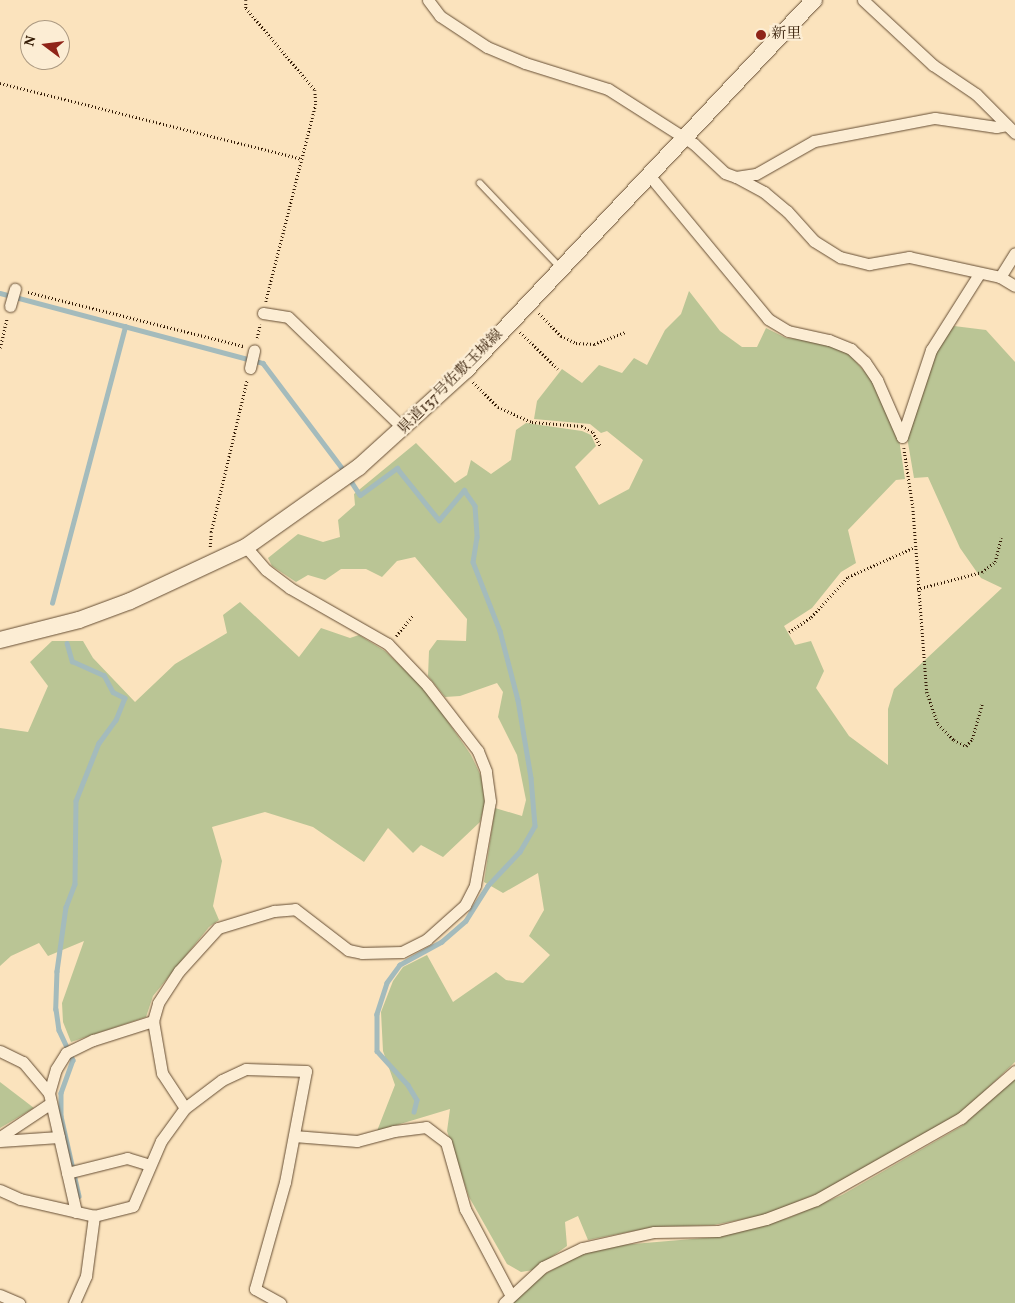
<!DOCTYPE html>
<meta charset="utf-8">
<style>
body{margin:0}
#map{position:relative;width:1015px;height:1303px;overflow:hidden;background:#fbe3bd;font-family:Vollkorn,"Noto Serif JP",serif}
div>[style]{position:absolute}
[style*='--x']{left:calc(var(--x)*1px);top:calc(var(--y)*1px);width:calc(var(--w)*1px);rotate:calc(var(--a)*1deg)}
.green>*{inset:0;background:#bac595}
.stream>*{height:4.5px;margin:-2.25px;padding:0 2.25px;transform-origin:2.25px;border-radius:2.25px;background:#a4bbbc}
.path>*{height:2.5px;margin-top:-1.25px;transform-origin:0;background:repeating-linear-gradient(90deg,#351d07 0 1px,transparent 0 3.5px)}
.roads{filter:drop-shadow(0 0 1px #664e34) drop-shadow(0 0 1px #664e34)}
.service>*{height:5.5px;margin:-2.75px;padding:0 2.75px;transform-origin:2.75px;border-radius:2.75px;background:#fcedd4}
.minor>*{height:11px;margin:-5.5px;padding:0 5.5px;transform-origin:5.5px;border-radius:5.5px;background:#fcedd4}
.secondary>*{height:16px;margin:-8px;padding:0 8px;transform-origin:8px;border-radius:8px;background:#fcedd4}
.dots>*{width:14px;height:14px;translate:-50% -50%;box-sizing:border-box;border:2px solid #fcedd4;border-radius:50%}
span{translate:-50% -50%;white-space:nowrap;text-align:center;line-height:1.15;-webkit-text-stroke:4.5px #fcedd4;paint-order:stroke}
.poi-label{font-size:15px;color:#351d07}
.left{translate:0 -50%;text-align:left}
.street-label{font-size:15px;color:#351d07}
.north{position:absolute;left:20px;top:20px;width:50px;height:50px;box-sizing:border-box;background:#fcedd4;border:1px solid #ac9a82;border-radius:50%;rotate:285deg;font-size:14px;font-weight:700;line-height:20px;text-align:center;color:#351d07}
.north::after{content:'';display:block;margin:auto;width:18px;height:22px;background:#8f2418;clip-path:polygon(50% 0,100% 100%,50% 72%,0 100%)}
</style>
<div id="map">
<div class="green">
<div style="clip-path:polygon(689px 291px,720px 331px,742px 347px,757px 347px,766px 328px,786px 338px,811px 340px,846px 351px,877px 385px,899px 439px,905px 479px,896px 480px,848px 530px,856px 563px,841px 572px,812px 608px,784px 626px,795px 645px,811px 641px,824px 671px,816px 688px,849px 736px,888px 765px,888px 709px,894px 689px,1002px 588px,981px 578px,960px 548px,928px 477px,914px 478px,907px 437px,938px 346px,954px 326px,986px 330px,1015px 362px,1015px 1062px,963px 1112px,844px 1183px,764px 1215px,714px 1225px,654px 1227px,588px 1240px,578px 1216px,565px 1222px,567px 1246px,533px 1270px,521px 1272px,507px 1264px,469px 1197px,447px 1131px,450px 1109px,377px 1131px,395px 1085px,383px 1051px,381px 1012px,393px 981px,403px 967px,427px 955px,453px 1002px,496px 972px,506px 980px,523px 983px,550px 955px,529px 936px,544px 910px,538px 873px,503px 893px,484px 882px,495px 808px,522px 816px,526px 800px,517px 755px,498px 717px,503px 692px,497px 683px,460px 696px,445px 697px,428px 676px,429px 651px,437px 640px,466px 641px,467px 619px,415px 557px,397px 561px,382px 577px,366px 569px,341px 569px,325px 580px,308px 575px,296px 582px,272px 566px,268px 558px,298px 534px,323px 542px,340px 537px,338px 520px,355px 505px,354px 494px,416px 443px,455px 483px,467px 475px,471px 460px,491px 474px,511px 460px,516px 430px,526px 423px,582px 431px,591px 435px,596px 446px,575px 467px,599px 505px,629px 489px,643px 460px,607px 431px,601px 433px,590px 424px,534px 419px,537px 401px,562px 369px,582px 383px,599px 365px,622px 373px,634px 358px,647px 365px,665px 330px,681px 314px)"></div>
<div style="clip-path:polygon(240px 602px,299px 657px,321px 628px,350px 638px,359px 635px,385px 651px,426px 690px,471px 755px,481px 776px,485px 803px,480px 822px,443px 857px,421px 845px,413px 853px,388px 828px,364px 862px,313px 827px,265px 812px,212px 827px,222px 861px,213px 906px,219px 920px,209px 927px,153px 996px,146px 1017px,71px 1042px,63px 1022px,62px 1003px,84px 941px,48px 956px,39px 943px,11px 956px,0 966px,0 728px,28px 732px,48px 686px,30px 662px,52px 641px,83px 641px,93px 658px,135px 702px,175px 664px,227px 633px,223px 615px)"></div>
<div style="clip-path:polygon(1015px 1078px,1015px 1303px,510px 1303px,543px 1275px,578px 1256px,609px 1246px,716px 1237px,788px 1218px,842px 1195px,962px 1126px)"></div>
<div style="clip-path:polygon(0 1082px,34px 1108px,0 1128px)"></div>
</div>
<div class="stream">
<div style="--x:0;--y:293;--w:272;--a:14.9"></div>
<div style="--x:263;--y:363;--w:136;--a:53"></div>
<div style="--x:349;--y:478;--w:20;--a:57"></div>
<div style="--x:360;--y:495;--w:46;--a:-36.1"></div>
<div style="--x:397;--y:468;--w:67;--a:51.1"></div>
<div style="--x:439;--y:520;--w:39;--a:-50"></div>
<div style="--x:464;--y:490;--w:19;--a:55"></div>
<div style="--x:475;--y:506;--w:31;--a:86"></div>
<div style="--x:477;--y:537;--w:25;--a:99"></div>
<div style="--x:473;--y:562;--w:74;--a:68.6"></div>
<div style="--x:500;--y:631;--w:71;--a:75.4"></div>
<div style="--x:518;--y:700;--w:79;--a:80.5"></div>
<div style="--x:531;--y:778;--w:48;--a:85.2"></div>
<div style="--x:535;--y:826;--w:30;--a:120"></div>
<div style="--x:520;--y:852;--w:47;--a:133.3"></div>
<div style="--x:488;--y:886;--w:41;--a:122.2"></div>
<div style="--x:466;--y:921;--w:32;--a:139"></div>
<div style="--x:442;--y:942;--w:48;--a:151.3"></div>
<div style="--x:400;--y:965;--w:22;--a:126"></div>
<div style="--x:387;--y:983;--w:33;--a:108"></div>
<div style="--x:377;--y:1014;--w:37;--a:90"></div>
<div style="--x:377;--y:1051;--w:46;--a:47.6"></div>
<div style="--x:408;--y:1085;--w:17;--a:59"></div>
<div style="--x:417;--y:1100;--w:12;--a:104"></div>
<div style="--x:52;--y:603;--w:286;--a:-75.2"></div>
<div style="--x:67;--y:643;--w:19;--a:74"></div>
<div style="--x:72;--y:661;--w:35;--a:24"></div>
<div style="--x:104;--y:675;--w:19;--a:62"></div>
<div style="--x:113;--y:692;--w:13;--a:27"></div>
<div style="--x:125;--y:698;--w:24;--a:112"></div>
<div style="--x:116;--y:720;--w:29;--a:126"></div>
<div style="--x:99;--y:743;--w:62;--a:111.6"></div>
<div style="--x:76;--y:801;--w:83;--a:90.7"></div>
<div style="--x:75;--y:884;--w:25;--a:111"></div>
<div style="--x:66;--y:907;--w:65;--a:98"></div>
<div style="--x:57;--y:971;--w:38;--a:92"></div>
<div style="--x:56;--y:1009;--w:21;--a:82"></div>
<div style="--x:59;--y:1030;--w:33;--a:65"></div>
<div style="--x:73;--y:1060;--w:35;--a:110"></div>
<div style="--x:61;--y:1093;--w:23;--a:90"></div>
<div style="--x:61;--y:1116;--w:82;--a:77.3"></div>
</div>
<div class="path">
<div style="--x:246;--y:0;--w:8;--a:90"></div>
<div style="--x:246;--y:8;--w:107;--a:49.9"></div>
<div style="--x:315;--y:90;--w:14;--a:86"></div>
<div style="--x:316;--y:104;--w:204;--a:104.2"></div>
<div style="--x:0;--y:83;--w:311;--a:14.1"></div>
<div style="--x:28;--y:292;--w:222;--a:14.1"></div>
<div style="--x:539;--y:313;--w:32;--a:46"></div>
<div style="--x:561;--y:336;--w:17;--a:25"></div>
<div style="--x:576;--y:343;--w:18;--a:3"></div>
<div style="--x:594;--y:344;--w:34;--a:-21"></div>
<div style="--x:520;--y:332;--w:53;--a:44.2"></div>
<div style="--x:257;--y:338;--w:14;--a:-78"></div>
<div style="--x:0;--y:348;--w:31;--a:-77"></div>
<div style="--x:473;--y:382;--w:35;--a:45"></div>
<div style="--x:498;--y:407;--w:37;--a:24"></div>
<div style="--x:532;--y:422;--w:50;--a:4.6"></div>
<div style="--x:582;--y:426;--w:13;--a:29"></div>
<div style="--x:593;--y:432;--w:17;--a:62"></div>
<div style="--x:904;--y:448;--w:60;--a:81.3"></div>
<div style="--x:913;--y:507;--w:186;--a:85.7"></div>
<div style="--x:927;--y:692;--w:34;--a:71"></div>
<div style="--x:938;--y:724;--w:23;--a:45"></div>
<div style="--x:954;--y:740;--w:13;--a:27"></div>
<div style="--x:966;--y:746;--w:9;--a:-49"></div>
<div style="--x:972;--y:739;--w:36;--a:-74"></div>
<div style="--x:210;--y:547;--w:15;--a:-86"></div>
<div style="--x:211;--y:532;--w:156;--a:-76.7"></div>
<div style="--x:917;--y:589;--w:67;--a:-14.7"></div>
<div style="--x:982;--y:572;--w:16;--a:-38"></div>
<div style="--x:995;--y:562;--w:25;--a:-76"></div>
<div style="--x:789;--y:632;--w:27;--a:-34"></div>
<div style="--x:811;--y:617;--w:54;--a:-47.2"></div>
<div style="--x:848;--y:577;--w:73;--a:-24.1"></div>
<div style="--x:396;--y:636;--w:26;--a:-51"></div>
</div>
<div class="roads">
<div class="service">
<div style="--x:480;--y:183;--w:116;--a:46.4"></div>
</div>
<div class="minor">
<div style="--x:428;--y:0;--w:20;--a:53"></div>
<div style="--x:440;--y:16;--w:56;--a:33.4"></div>
<div style="--x:487;--y:47;--w:41;--a:22.8"></div>
<div style="--x:525;--y:63;--w:87;--a:17.4"></div>
<div style="--x:608;--y:89;--w:102;--a:32.6"></div>
<div style="--x:694;--y:144;--w:42;--a:43.1"></div>
<div style="--x:725;--y:173;--w:12;--a:20"></div>
<div style="--x:736;--y:177;--w:20;--a:-9"></div>
<div style="--x:756;--y:174;--w:67;--a:-29.6"></div>
<div style="--x:814;--y:141;--w:123;--a:-10.8"></div>
<div style="--x:935;--y:118;--w:62;--a:8.4"></div>
<div style="--x:996;--y:127;--w:11;--a:-10"></div>
<div style="--x:863;--y:0;--w:96;--a:42.9"></div>
<div style="--x:933;--y:65;--w:52;--a:34"></div>
<div style="--x:976;--y:94;--w:55;--a:45"></div>
<div style="--x:649;--y:175;--w:187;--a:50.4"></div>
<div style="--x:768;--y:319;--w:23;--a:31"></div>
<div style="--x:788;--y:331;--w:42;--a:12.4"></div>
<div style="--x:829;--y:340;--w:24;--a:22"></div>
<div style="--x:851;--y:349;--w:19;--a:43"></div>
<div style="--x:865;--y:362;--w:22;--a:56"></div>
<div style="--x:877;--y:380;--w:62;--a:66.3"></div>
<div style="--x:736;--y:177;--w:32;--a:28"></div>
<div style="--x:764;--y:192;--w:30;--a:40"></div>
<div style="--x:787;--y:211;--w:40;--a:48"></div>
<div style="--x:814;--y:241;--w:31;--a:32"></div>
<div style="--x:840;--y:257;--w:30;--a:14"></div>
<div style="--x:869;--y:264;--w:41;--a:-9.9"></div>
<div style="--x:909;--y:257;--w:93;--a:12.4"></div>
<div style="--x:1000;--y:277;--w:17;--a:31"></div>
<div style="--x:1000;--y:277;--w:28;--a:-58"></div>
<div style="--x:10;--y:306;--w:18;--a:-74"></div>
<div style="--x:263;--y:313;--w:25;--a:9"></div>
<div style="--x:288;--y:317;--w:161;--a:44"></div>
<div style="--x:250;--y:368;--w:18;--a:-77"></div>
<div style="--x:902;--y:437;--w:92;--a:-71.6"></div>
<div style="--x:931;--y:350;--w:90;--a:-57.7"></div>
<div style="--x:0;--y:1051;--w:25;--a:26"></div>
<div style="--x:23;--y:1062;--w:40;--a:50"></div>
<div style="--x:185;--y:1108;--w:42;--a:-123.3"></div>
<div style="--x:162;--y:1073;--w:53;--a:-99.8"></div>
<div style="--x:153;--y:1021;--w:19;--a:-74"></div>
<div style="--x:158;--y:1003;--w:38;--a:-57"></div>
<div style="--x:179;--y:971;--w:58;--a:-47.8"></div>
<div style="--x:218;--y:928;--w:59;--a:-16.9"></div>
<div style="--x:274;--y:911;--w:21;--a:-5"></div>
<div style="--x:295;--y:909;--w:67;--a:37.7"></div>
<div style="--x:348;--y:950;--w:14;--a:12"></div>
<div style="--x:362;--y:953;--w:40;--a:-1.4"></div>
<div style="--x:402;--y:952;--w:28;--a:-27"></div>
<div style="--x:427;--y:939;--w:51;--a:-41.8"></div>
<div style="--x:465;--y:905;--w:22;--a:-63"></div>
<div style="--x:475;--y:885;--w:85;--a:-79.9"></div>
<div style="--x:490;--y:801;--w:30;--a:-98"></div>
<div style="--x:486;--y:771;--w:22;--a:-112"></div>
<div style="--x:478;--y:751;--w:83;--a:-127.7"></div>
<div style="--x:427;--y:685;--w:57;--a:-133.6"></div>
<div style="--x:388;--y:644;--w:113;--a:-150.3"></div>
<div style="--x:290;--y:588;--w:30;--a:-143"></div>
<div style="--x:266;--y:570;--w:30;--a:-131"></div>
<div style="--x:294;--y:1136;--w:63;--a:4.5"></div>
<div style="--x:357;--y:1141;--w:38;--a:-15"></div>
<div style="--x:394;--y:1131;--w:32;--a:-7"></div>
<div style="--x:426;--y:1127;--w:25;--a:37"></div>
<div style="--x:446;--y:1142;--w:70;--a:74.2"></div>
<div style="--x:465;--y:1209;--w:98;--a:62.1"></div>
<div style="--x:0;--y:1137;--w:61;--a:-33.7"></div>
<div style="--x:0;--y:1141;--w:59;--a:-3.9"></div>
<div style="--x:67;--y:1173;--w:62;--a:-14"></div>
<div style="--x:127;--y:1158;--w:24;--a:17"></div>
<div style="--x:0;--y:1190;--w:22;--a:24"></div>
<div style="--x:20;--y:1199;--w:76;--a:12.9"></div>
<div style="--x:76;--y:1212;--w:122;--a:-102.8"></div>
<div style="--x:49;--y:1093;--w:25;--a:-74"></div>
<div style="--x:56;--y:1069;--w:19;--a:-58"></div>
<div style="--x:66;--y:1053;--w:30;--a:-26"></div>
<div style="--x:93;--y:1040;--w:63;--a:-17.6"></div>
<div style="--x:0;--y:1295;--w:21;--a:23"></div>
<div style="--x:74;--y:1303;--w:30;--a:-66"></div>
<div style="--x:86;--y:1276;--w:61;--a:-82.4"></div>
<div style="--x:94;--y:1216;--w:40;--a:-14.4"></div>
<div style="--x:133;--y:1206;--w:71;--a:-66.7"></div>
<div style="--x:161;--y:1141;--w:41;--a:-54"></div>
<div style="--x:185;--y:1108;--w:46;--a:-37.1"></div>
<div style="--x:222;--y:1080;--w:26;--a:-25"></div>
<div style="--x:246;--y:1069;--w:60;--a:1.9"></div>
<div style="--x:306;--y:1071;--w:113;--a:100.7"></div>
<div style="--x:285;--y:1182;--w:111;--a:105.7"></div>
<div style="--x:255;--y:1289;--w:29;--a:29"></div>
<div style="--x:504;--y:1303;--w:53;--a:-42.7"></div>
<div style="--x:543;--y:1267;--w:43;--a:-26"></div>
<div style="--x:582;--y:1248;--w:74;--a:-12.5"></div>
<div style="--x:654;--y:1232;--w:64;--a:-0.9"></div>
<div style="--x:718;--y:1231;--w:49;--a:-14"></div>
<div style="--x:766;--y:1219;--w:53;--a:-20.8"></div>
<div style="--x:816;--y:1200;--w:167;--a:-29.5"></div>
<div style="--x:961;--y:1118;--w:72;--a:-41"></div>
</div>
<div class="secondary">
<div style="--x:0;--y:640;--w:81;--a:-14.2"></div>
<div style="--x:79;--y:620;--w:54;--a:-20.4"></div>
<div style="--x:130;--y:601;--w:128;--a:-25"></div>
<div style="--x:246;--y:547;--w:138;--a:-35.3"></div>
<div style="--x:359;--y:467;--w:144;--a:-42.2"></div>
<div style="--x:466;--y:370;--w:508;--a:-46.76"></div>
</div>
</div>
<div class="dots">
<div style="left:761px;top:35px;background:#8f2418"></div>
</div>
<div class="poi-label">
<span class="left" style="left:771px;top:35px">新里</span>
</div>
<div class="street-label">
<span style="left:451px;top:382px;rotate:-45deg">県道137号佐敷玉城線</span>
</div>
<div class="north">N</div>
</div>
